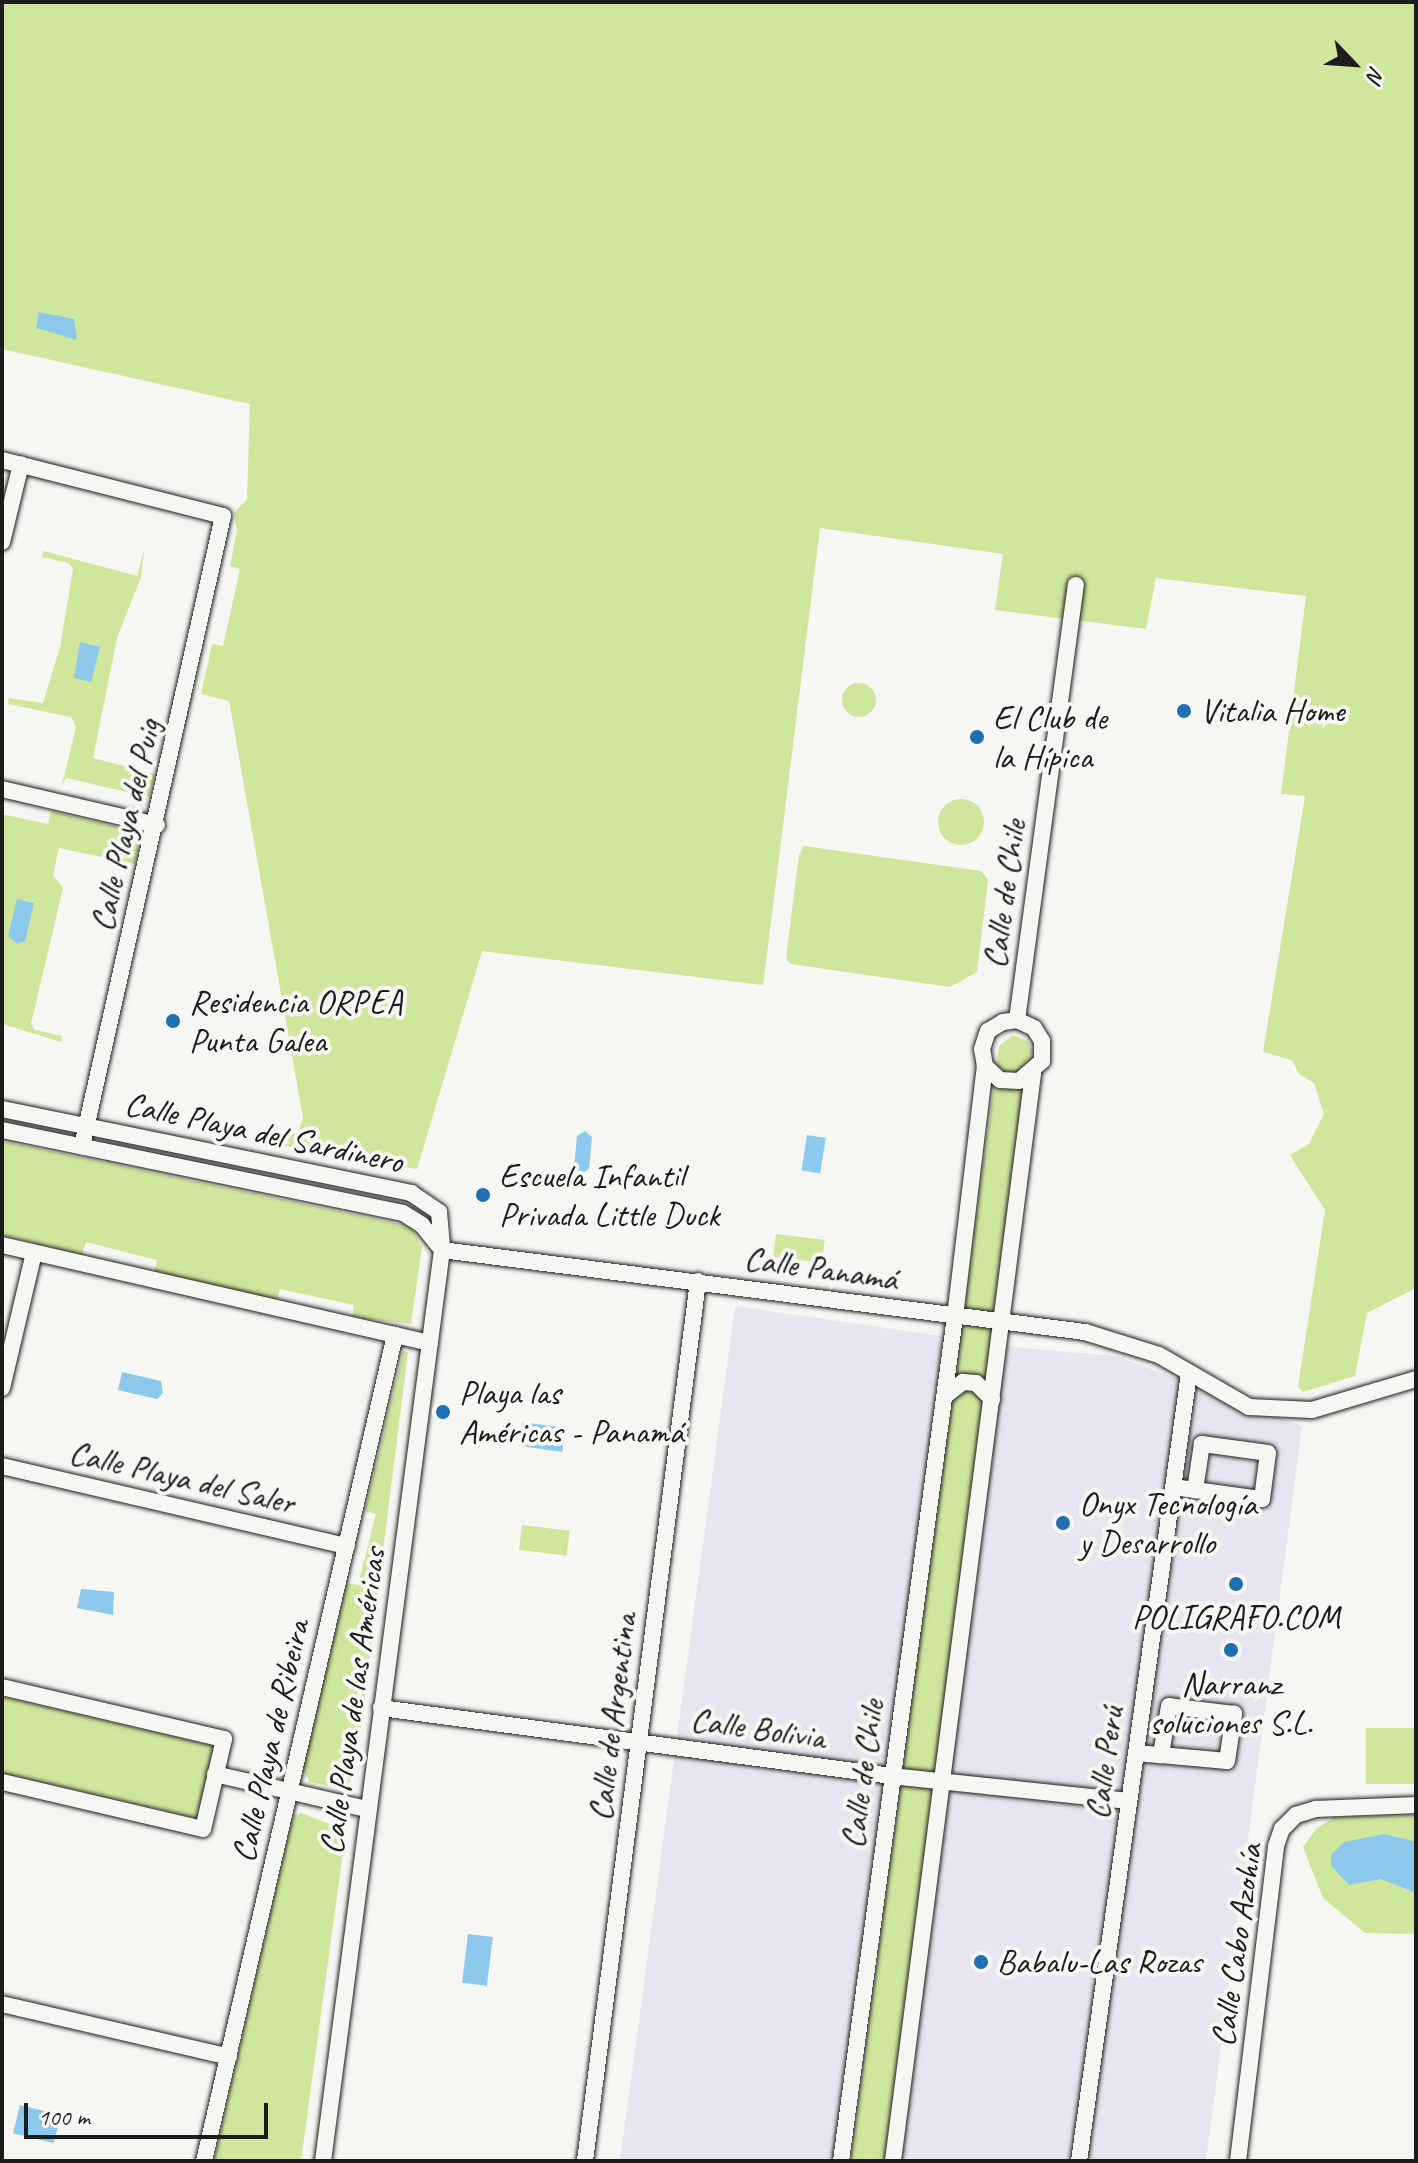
<!DOCTYPE html>
<meta charset="utf-8">
<style>
body{margin:0}
#map{position:relative;width:1418px;height:2163px;overflow:hidden;background:#f6f6f2;font-family:Caveat,sans-serif}
div>[style]{position:absolute}
[style*='--x']{left:calc(var(--x)*1px);top:calc(var(--y)*1px);width:calc(var(--w)*1px);rotate:calc(var(--a)*1deg)}
.built>*{inset:0;background:#e9e5f0}
.green>*{inset:0;background:#cee79d;transform-origin:0 0}
.round{border-radius:50%}
.water>*{inset:0;background:#8dc9ed;transform-origin:0 0}
.roads{filter:drop-shadow(0 0 2px #1c1c1c) drop-shadow(0 0 2px #1c1c1c)}
.minor>*{height:16px;margin:-8px;padding:0 8px;transform-origin:8px;border-radius:8px;background:#f6f6f2}
.dots>*{width:22px;height:22px;translate:-50% -50%;box-sizing:border-box;border:4px solid #f6f6f2;border-radius:50%}
span{translate:-50% -50%;white-space:nowrap;text-align:center;line-height:1.15;-webkit-text-stroke:8px #f6f6f2;paint-order:stroke}
.poi-label{font-size:34px;color:#1c1c1c}
.left{translate:0 -50%;text-align:left}
.street-label{font-size:34px;color:#1c1c1c}
.frame{position:absolute;inset:0;border:4px solid #1c1c1c;pointer-events:none}
.north{position:absolute;left:1314px;top:24px;width:80px;height:80px;-webkit-text-stroke:6px #f6f6f2;paint-order:stroke;rotate:115deg;font-size:22px;font-weight:700;line-height:32px;text-align:center;color:#1c1c1c}
.north::after{content:'';display:block;margin:auto;width:28px;height:36px;background:#1c1c1c;clip-path:polygon(50% 0,100% 100%,50% 72%,0 100%)}
.scale{position:absolute;left:24px;top:2103px;width:244px;height:36px;box-sizing:border-box;border:4px solid #1c1c1c;border-top:0;padding-left:10px;font-size:24px;line-height:28px;white-space:nowrap;color:#1c1c1c;-webkit-text-stroke:6px #f6f6f2;paint-order:stroke}
</style>
<div id="map">
<div class="built">
<div style="clip-path:polygon(735px 1306px,1023px 1348px,1116px 1356px,1302px 1426px,1206px 2161px,620px 2161px)"></div>
</div>
<div class="green">
<div style="clip-path:polygon(2px 2px,1416px 2px,1416px 1288px,1367px 1313px,1355px 1376px,1303px 1392px,1298px 1387px,1325px 1210px,1290px 1155px,1309px 1144px,1324px 1114px,1314px 1083px,1299px 1074px,1292px 1060px,1263px 1052px,1305px 796px,1281px 794px,1306px 596px,1156px 578px,1146px 629px,995px 610px,1003px 554px,820px 528px,763px 985px,482px 951px,417px 1169px,274px 1144px,298px 1132px,303px 1118px,229px 701px,201px 694px,212px 644px,223px 646px,240px 569px,230px 566px,237px 530px,234px 513px,247px 499px,250px 404px,2px 349px)"></div>
<div style="clip-path:polygon(144px 550px,141px 577px,117px 638px,93px 758px,155px 774px,149px 797px,66px 778px,62px 785px,76px 727px,71px 717px,8px 704px,9px 698px,43px 703px,60px 647px,73px 569px,69px 563px,42px 557px,44px 551px,137px 576px)"></div>
<div class="round" style="left:842px;top:683px;width:34px;height:34px"></div>
<div class="round" style="left:938px;top:799px;width:46px;height:46px"></div>
<div style="clip-path:polygon(51px 811px,134px 831px,140px 838px,135px 864px,59px 848px,53px 875px,63px 888px,31px 1024px,35px 1030px,62px 1036px,61px 1042px,2px 1024px,2px 814px,48px 824px)"></div>
<div style="clip-path:polygon(804px 846px,981px 871px,988px 880px,977px 972px,950px 987px,791px 964px,786px 959px,799px 855px)"></div>
<div style="clip-path:polygon(1013px 1035px,1029px 1042px,1032px 1052px,884px 2161px,851px 2161px,999px 1046px)"></div>
<div style="clip-path:polygon(2px 1141px,410px 1226px,422px 1247px,411px 1324px,352px 1317px,354px 1305px,280px 1289px,277px 1300px,154px 1273px,157px 1260px,86px 1242px,82px 1255px,2px 1235px)"></div>
<div style="left:776px;top:1234px;width:49px;height:23px;rotate:7deg"></div>
<div style="clip-path:polygon(403px 1351px,408px 1352px,355px 1775px,345px 1787px,334px 1787px,310px 1782px,303px 1770px,347px 1583px,358px 1585px,376px 1514px,365px 1511px)"></div>
<div style="left:522px;top:1525px;width:48px;height:25px;rotate:7deg"></div>
<div style="left:2px;top:1697px;width:218px;height:74px;rotate:13deg"></div>
<div style="left:1366px;top:1728px;width:50px;height:56px"></div>
<div style="clip-path:polygon(301px 1813px,346px 1830px,301px 2161px,214px 2161px,293px 1816px)"></div>
<div style="clip-path:polygon(1416px 1815px,1416px 1934px,1365px 1933px,1323px 1898px,1303px 1847px,1317px 1828px,1335px 1817px)"></div>
</div>
<div class="water">
<div style="clip-path:polygon(39px 312px,74px 319px,77px 340px,36px 328px)"></div>
<div style="clip-path:polygon(80px 642px,100px 647px,91px 682px,74px 678px)"></div>
<div style="clip-path:polygon(17px 899px,34px 903px,25px 941px,17px 944px,8px 936px)"></div>
<div style="clip-path:polygon(585px 1131px,592px 1137px,589px 1169px,581px 1174px,574px 1167px,577px 1136px)"></div>
<div style="left:807px;top:1135px;width:19px;height:36px;rotate:9deg"></div>
<div style="clip-path:polygon(122px 1372px,161px 1381px,163px 1393px,157px 1399px,118px 1390px)"></div>
<div style="left:522px;top:1422px;width:44px;height:24px;rotate:8deg"></div>
<div style="clip-path:polygon(81px 1589px,114px 1592px,113px 1615px,77px 1608px)"></div>
<div style="clip-path:polygon(1384px 1834px,1416px 1842px,1416px 1893px,1381px 1879px,1349px 1885px,1331px 1866px,1331px 1855px,1344px 1842px)"></div>
<div style="left:468px;top:1934px;width:25px;height:49px;rotate:7deg"></div>
<div style="left:20px;top:2105px;width:42px;height:29px;rotate:14deg"></div>
</div>
<div class="roads">
<div class="minor">
<div style="--x:2;--y:460;--w:228;--a:14.2"></div>
<div style="--x:223;--y:516;--w:646;--a:102.62"></div>
<div style="--x:2;--y:542;--w:80;--a:-76.3"></div>
<div style="--x:2;--y:789;--w:159;--a:13.1"></div>
<div style="--x:1017;--y:1020;--w:439;--a:-82.3"></div>
<div style="--x:2;--y:1109;--w:418;--a:11.6"></div>
<div style="--x:411;--y:1193;--w:34;--a:34"></div>
<div style="--x:439;--y:1212;--w:38;--a:85"></div>
<div style="--x:442;--y:1250;--w:919;--a:97.44"></div>
<div style="--x:2;--y:1130;--w:409;--a:11.7"></div>
<div style="--x:403;--y:1213;--w:22;--a:32"></div>
<div style="--x:422;--y:1225;--w:32;--a:51"></div>
<div style="--x:2;--y:1245;--w:439;--a:12.9"></div>
<div style="--x:442;--y:1250;--w:648;--a:7.27"></div>
<div style="--x:1085;--y:1332;--w:77;--a:17.3"></div>
<div style="--x:1159;--y:1355;--w:104;--a:30"></div>
<div style="--x:1249;--y:1407;--w:63;--a:2.7"></div>
<div style="--x:1312;--y:1410;--w:109;--a:-16.6"></div>
<div style="--x:2;--y:1388;--w:139;--a:-76.7"></div>
<div style="--x:945;--y:1396;--w:23;--a:-38"></div>
<div style="--x:963;--y:1382;--w:13;--a:4"></div>
<div style="--x:976;--y:1383;--w:23;--a:45"></div>
<div style="--x:2;--y:1466;--w:354;--a:13.1"></div>
<div style="--x:1173;--y:1487;--w:90;--a:7.7"></div>
<div style="--x:1262;--y:1499;--w:46;--a:-82.6"></div>
<div style="--x:1268;--y:1453;--w:67;--a:-172.2"></div>
<div style="--x:1202;--y:1444;--w:47;--a:98.7"></div>
<div style="--x:2;--y:1687;--w:228;--a:13.2"></div>
<div style="--x:224;--y:1739;--w:92;--a:103.1"></div>
<div style="--x:203;--y:1829;--w:206;--a:-166.8"></div>
<div style="--x:381;--y:1708;--w:515;--a:7.59"></div>
<div style="--x:891;--y:1776;--w:239;--a:6"></div>
<div style="--x:1136;--y:1753;--w:25;--a:5"></div>
<div style="--x:1161;--y:1755;--w:66;--a:5.2"></div>
<div style="--x:1227;--y:1761;--w:48;--a:-81.5"></div>
<div style="--x:1234;--y:1714;--w:65;--a:-173"></div>
<div style="--x:1169;--y:1706;--w:50;--a:99.3"></div>
<div style="--x:215;--y:1774;--w:156;--a:13"></div>
<div style="--x:2;--y:2004;--w:233;--a:13.1"></div>
<div style="--x:204;--y:2161;--w:848;--a:-76.98"></div>
<div style="--x:585;--y:2161;--w:887;--a:-82.68"></div>
<div style="--x:841;--y:2161;--w:852;--a:-82.31"></div>
<div style="--x:955;--y:1317;--w:253;--a:-83.2"></div>
<div style="--x:985;--y:1066;--w:17;--a:-100"></div>
<div style="--x:982;--y:1049;--w:19;--a:-72"></div>
<div style="--x:988;--y:1031;--w:17;--a:-31"></div>
<div style="--x:1003;--y:1022;--w:14;--a:-8"></div>
<div style="--x:1017;--y:1020;--w:19;--a:25"></div>
<div style="--x:1034;--y:1028;--w:15;--a:58"></div>
<div style="--x:1042;--y:1041;--w:20;--a:90"></div>
<div style="--x:1042;--y:1061;--w:30;--a:139"></div>
<div style="--x:1019;--y:1081;--w:19;--a:-177"></div>
<div style="--x:1000;--y:1080;--w:21;--a:-137"></div>
<div style="--x:893;--y:2161;--w:1096;--a:-82.66"></div>
<div style="--x:1079;--y:2161;--w:796;--a:-82.05"></div>
<div style="--x:1238;--y:2161;--w:317;--a:-83.1"></div>
<div style="--x:1276;--y:1846;--w:18;--a:-71"></div>
<div style="--x:1282;--y:1829;--w:20;--a:-45"></div>
<div style="--x:1296;--y:1815;--w:21;--a:-17"></div>
<div style="--x:1316;--y:1809;--w:100;--a:-2.3"></div>
</div>
</div>
<div class="dots">
<div style="left:1184px;top:711px;background:#1f6fb2"></div>
<div style="left:977px;top:737px;background:#1f6fb2"></div>
<div style="left:173px;top:1021px;background:#1f6fb2"></div>
<div style="left:483px;top:1195px;background:#1f6fb2"></div>
<div style="left:443px;top:1412px;background:#1f6fb2"></div>
<div style="left:1063px;top:1523px;background:#1f6fb2"></div>
<div style="left:1236px;top:1584px;background:#1f6fb2"></div>
<div style="left:1231px;top:1650px;background:#1f6fb2"></div>
<div style="left:981px;top:1962px;background:#1f6fb2"></div>
</div>
<div class="poi-label">
<span class="left" style="left:1200px;top:711px">Vitalia Home</span>
<span class="left" style="left:993px;top:737px">El Club de<br>la Hípica</span>
<span class="left" style="left:189px;top:1021px">Residencia ORPEA<br>Punta Galea</span>
<span class="left" style="left:499px;top:1195px">Escuela Infantil<br>Privada Little Duck</span>
<span class="left" style="left:459px;top:1412px">Playa las<br>Américas - Panamá</span>
<span class="left" style="left:1079px;top:1523px">Onyx Tecnología<br>y Desarrollo</span>
<span style="left:1236px;top:1617px">POLIGRAFO.COM</span>
<span style="left:1231px;top:1703px">Narranz<br>soluciones S.L.</span>
<span class="left" style="left:997px;top:1962px">Babalu-Las Rozas</span>
</div>
<div class="street-label">
<span style="left:125px;top:825px;rotate:-77deg">Calle Playa del Puig</span>
<span style="left:1004px;top:894px;rotate:-82deg">Calle de Chile</span>
<span style="left:264px;top:1132px;rotate:12deg">Calle Playa del Sardinero</span>
<span style="left:821px;top:1268px;rotate:8deg">Calle Panamá</span>
<span style="left:182px;top:1477px;rotate:13deg">Calle Playa del Saler</span>
<span style="left:352px;top:1701px;rotate:-82deg">Calle Playa de las Américas</span>
<span style="left:612px;top:1717px;rotate:-83deg">Calle de Argentina</span>
<span style="left:758px;top:1728px;rotate:8deg">Calle Bolivia</span>
<span style="left:270px;top:1741px;rotate:-77deg">Calle Playa de Ribeira</span>
<span style="left:1104px;top:1763px;rotate:-82deg">Calle Perú</span>
<span style="left:862px;top:1774px;rotate:-82deg">Calle de Chile</span>
<span style="left:1236px;top:1945px;rotate:-82deg">Calle Cabo Azohía</span>
</div>
<div class="frame"></div>
<div class="north">N</div>
<div class="scale">100 m</div>
</div>
